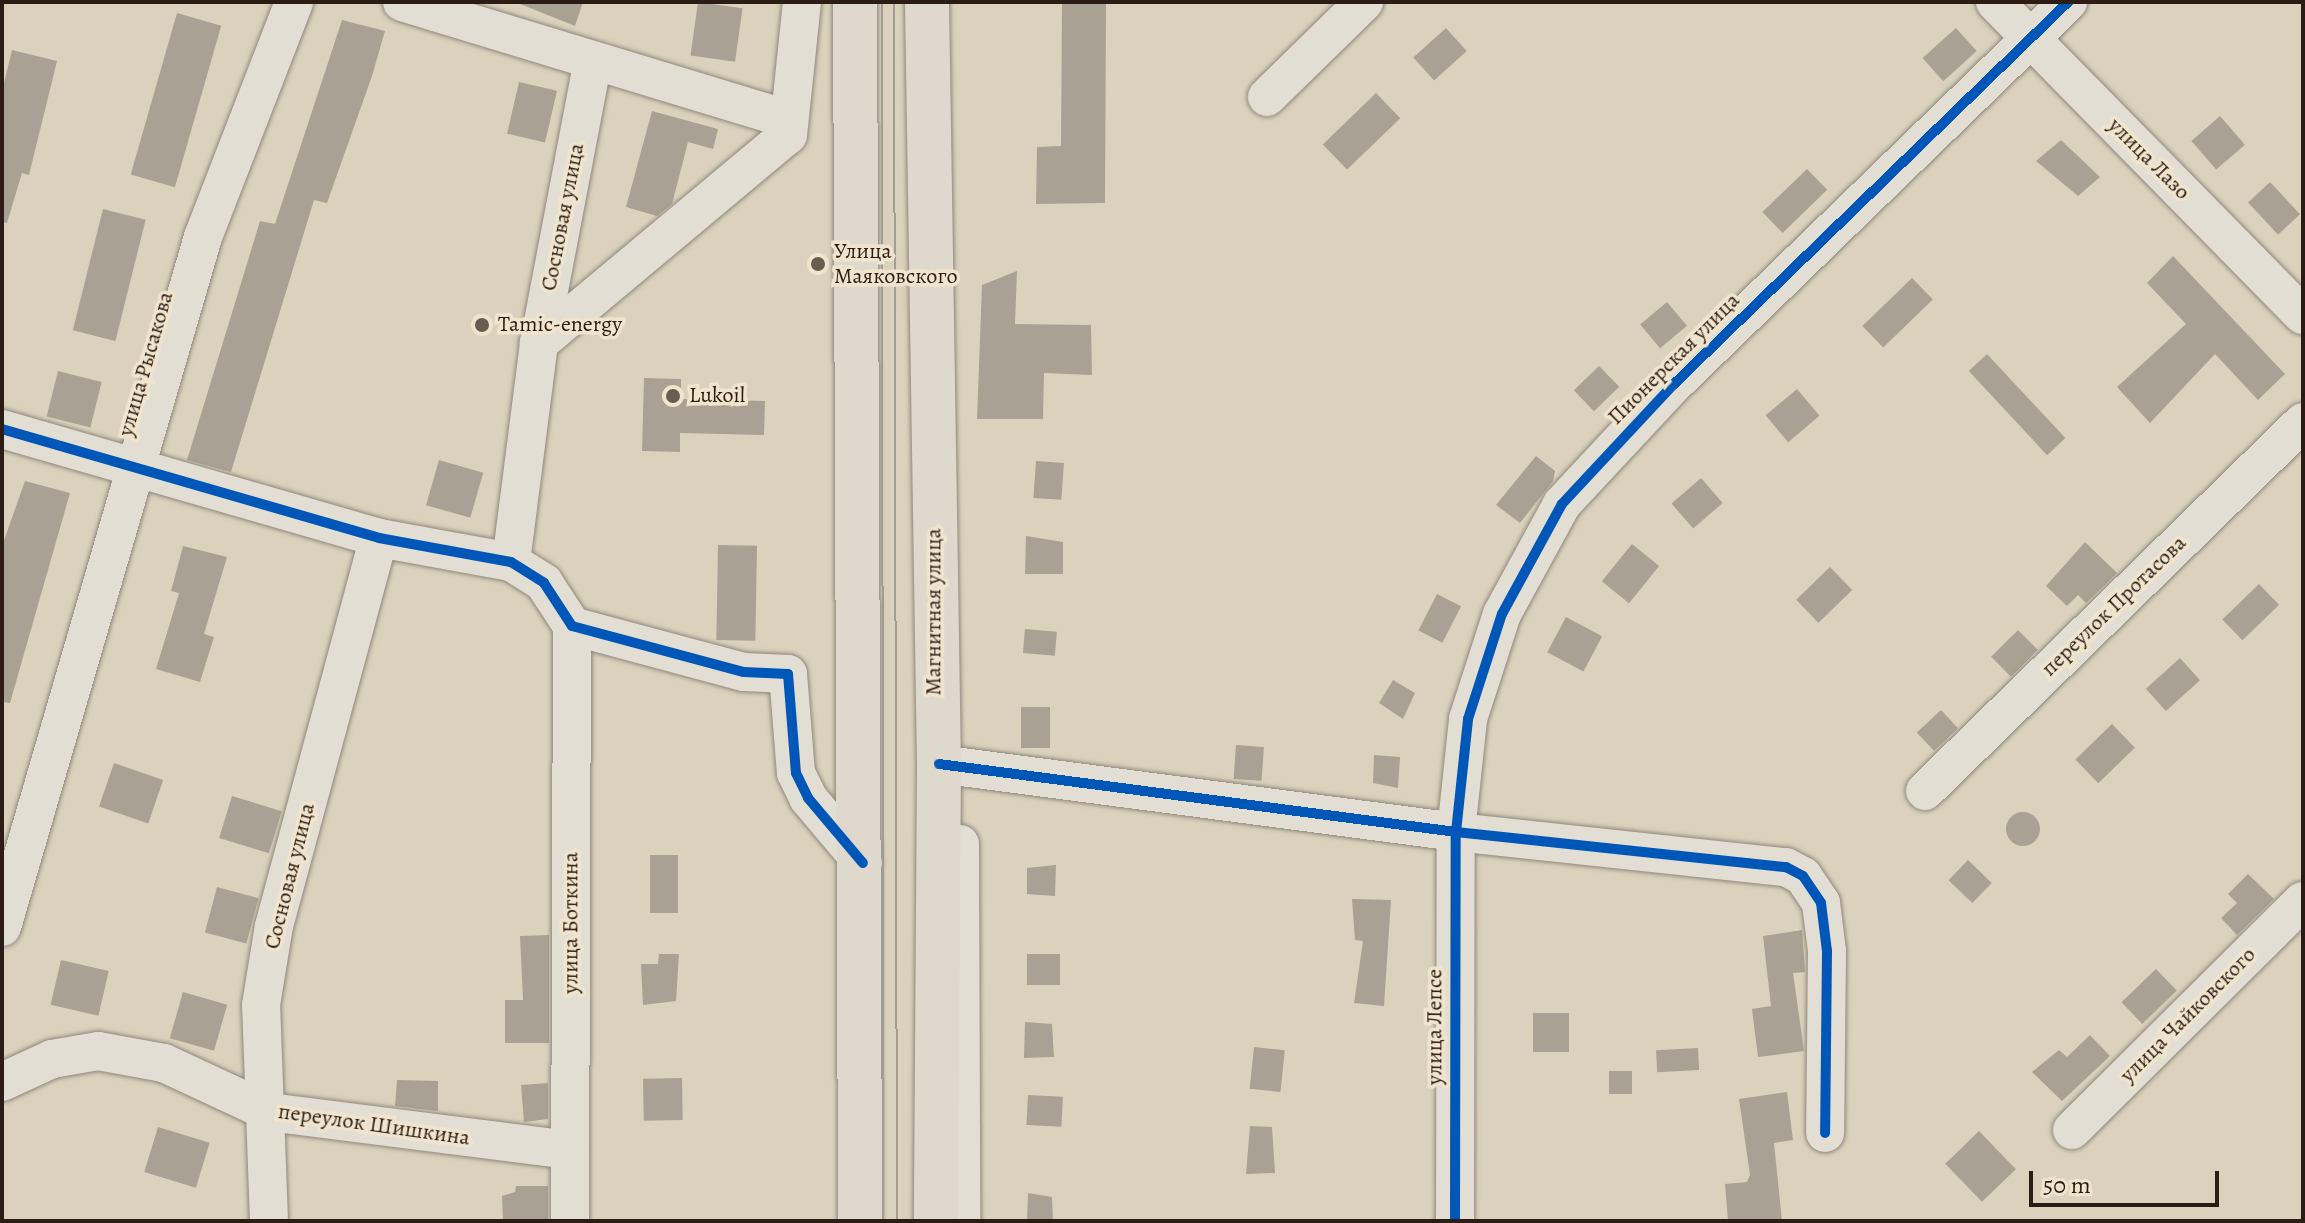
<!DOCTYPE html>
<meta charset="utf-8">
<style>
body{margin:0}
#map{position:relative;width:2305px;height:1223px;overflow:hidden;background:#dbd2bd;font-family:Alegreya,serif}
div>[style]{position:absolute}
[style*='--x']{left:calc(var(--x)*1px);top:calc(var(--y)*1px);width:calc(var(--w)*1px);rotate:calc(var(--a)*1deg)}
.building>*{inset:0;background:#a9a294;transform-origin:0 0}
.round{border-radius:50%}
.roads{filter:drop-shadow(0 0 2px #8f887c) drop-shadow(0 0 2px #8f887c)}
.minor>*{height:38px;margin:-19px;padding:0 19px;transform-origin:19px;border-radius:19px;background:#e3ded4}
.major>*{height:44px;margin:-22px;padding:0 22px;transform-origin:22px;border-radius:22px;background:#ded9cc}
.tram>*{height:2px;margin:-1px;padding:0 1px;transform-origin:1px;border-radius:1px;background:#a19c94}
.cycleway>*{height:10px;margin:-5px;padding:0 5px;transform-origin:5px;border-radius:5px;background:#0057b8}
.dots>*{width:22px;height:22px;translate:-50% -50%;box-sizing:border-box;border:4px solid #f0e5cc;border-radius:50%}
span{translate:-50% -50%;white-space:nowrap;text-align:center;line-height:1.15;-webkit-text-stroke:7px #f0e5cc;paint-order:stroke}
.street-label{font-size:22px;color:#2b1c15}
.poi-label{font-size:22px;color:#2b1c15}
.left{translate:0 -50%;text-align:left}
.frame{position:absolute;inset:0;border:4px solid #2b1c15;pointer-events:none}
.scale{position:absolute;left:2029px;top:1171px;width:190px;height:36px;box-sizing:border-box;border:4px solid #2b1c15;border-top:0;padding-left:10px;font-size:24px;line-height:28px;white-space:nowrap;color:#2b1c15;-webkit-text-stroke:6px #f0e5cc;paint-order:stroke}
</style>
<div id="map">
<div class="building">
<div style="clip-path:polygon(515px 2px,583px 2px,575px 26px)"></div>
<div style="left:698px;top:2px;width:45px;height:54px;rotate:8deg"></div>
<div style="clip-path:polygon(1062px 2px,1106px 2px,1105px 203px,1036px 204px,1037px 147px,1061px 146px)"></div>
<div style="left:177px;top:13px;width:46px;height:168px;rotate:16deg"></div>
<div style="clip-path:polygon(342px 20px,385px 31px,372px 76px,327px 203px,314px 200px,231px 472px,187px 460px,260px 221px,275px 224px)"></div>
<div style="left:1446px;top:28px;width:31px;height:44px;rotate:48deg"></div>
<div style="left:1956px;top:28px;width:31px;height:45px;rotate:48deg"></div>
<div style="clip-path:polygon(12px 50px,57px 61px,29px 175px,22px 173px,7px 223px,2px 222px,2px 91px)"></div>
<div style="left:519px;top:82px;width:39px;height:53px;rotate:13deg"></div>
<div style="left:1376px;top:93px;width:35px;height:74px;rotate:46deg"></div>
<div style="clip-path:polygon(652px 111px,718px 129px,713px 149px,688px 142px,672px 204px,657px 216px,626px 207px)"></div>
<div style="left:2220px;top:116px;width:38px;height:38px;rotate:49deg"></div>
<div style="clip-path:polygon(2061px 140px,2100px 177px,2078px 196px,2036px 161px)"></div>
<div style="left:1807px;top:169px;width:29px;height:62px;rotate:46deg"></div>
<div style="left:2270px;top:182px;width:44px;height:30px;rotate:47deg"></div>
<div style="left:103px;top:209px;width:44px;height:125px;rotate:14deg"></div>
<div style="clip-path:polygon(2173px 256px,2285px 374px,2258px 400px,2215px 354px,2150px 423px,2117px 387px,2186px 324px,2147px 283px)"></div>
<div style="clip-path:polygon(1017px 271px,1015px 324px,1091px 325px,1092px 375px,1044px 373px,1043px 419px,977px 419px,982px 285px)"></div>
<div style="left:1912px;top:278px;width:30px;height:69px;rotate:46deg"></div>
<div style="left:1667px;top:302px;width:31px;height:35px;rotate:50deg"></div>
<div style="left:1987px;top:354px;width:115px;height:25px;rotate:47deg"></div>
<div style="left:1599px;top:366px;width:29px;height:35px;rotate:46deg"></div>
<div style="left:58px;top:371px;width:45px;height:47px;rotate:14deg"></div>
<div style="clip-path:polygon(644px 378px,681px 379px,681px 399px,765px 401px,764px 435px,680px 433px,680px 452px,642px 451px)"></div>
<div style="left:1797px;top:389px;width:35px;height:41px;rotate:50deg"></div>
<div style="clip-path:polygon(1536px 456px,1555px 471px,1553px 481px,1520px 523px,1496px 505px)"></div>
<div style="left:439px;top:460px;width:46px;height:47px;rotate:16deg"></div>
<div style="left:1036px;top:461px;width:28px;height:37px;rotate:4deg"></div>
<div style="left:1701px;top:478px;width:33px;height:39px;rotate:49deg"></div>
<div style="clip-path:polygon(25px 481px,70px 493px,10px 703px,2px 702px,2px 546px)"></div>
<div style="clip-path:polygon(1026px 536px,1063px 542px,1063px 574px,1025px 574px)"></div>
<div style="clip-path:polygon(2085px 542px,2117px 573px,2086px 603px,2078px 595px,2067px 606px,2046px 586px)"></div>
<div style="left:1632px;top:544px;width:35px;height:48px;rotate:39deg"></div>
<div style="left:718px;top:545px;width:39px;height:95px;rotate:1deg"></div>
<div style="clip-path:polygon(183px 546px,227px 557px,204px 634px,214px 637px,200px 682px,156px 669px,179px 593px,171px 591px)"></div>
<div style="left:1830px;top:567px;width:32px;height:47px;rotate:46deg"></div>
<div style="left:2259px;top:584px;width:29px;height:51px;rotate:46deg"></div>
<div style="left:1437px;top:594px;width:27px;height:41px;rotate:27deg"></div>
<div style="left:1566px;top:617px;width:41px;height:40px;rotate:28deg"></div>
<div style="left:1025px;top:629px;width:32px;height:24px;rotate:5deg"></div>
<div style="left:2018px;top:630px;width:28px;height:38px;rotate:45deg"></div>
<div style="left:2180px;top:658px;width:30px;height:46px;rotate:48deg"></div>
<div style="clip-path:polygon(1393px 680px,1415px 693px,1403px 719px,1379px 703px)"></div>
<div style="left:1021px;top:707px;width:29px;height:41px"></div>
<div style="left:1941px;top:710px;width:25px;height:33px;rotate:47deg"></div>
<div style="left:2112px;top:724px;width:33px;height:51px;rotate:46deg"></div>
<div style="left:1236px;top:745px;width:28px;height:34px;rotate:4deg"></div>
<div style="clip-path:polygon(1374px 755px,1400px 757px,1398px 788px,1373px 783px)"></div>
<div style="left:114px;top:763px;width:52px;height:46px;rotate:19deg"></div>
<div style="left:232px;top:796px;width:52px;height:44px;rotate:17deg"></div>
<div class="round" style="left:2006px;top:812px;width:34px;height:34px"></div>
<div style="left:650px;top:855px;width:28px;height:58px"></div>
<div style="left:1968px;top:860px;width:33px;height:28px;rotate:44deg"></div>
<div style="clip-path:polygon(1056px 865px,1055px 896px,1027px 894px,1027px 868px)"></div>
<div style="clip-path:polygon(2248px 874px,2274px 899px,2237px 935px,2221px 918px,2237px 903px,2228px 894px)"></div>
<div style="left:217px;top:887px;width:43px;height:47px;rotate:15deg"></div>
<div style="clip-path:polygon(1352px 899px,1391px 900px,1384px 1006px,1354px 1003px,1363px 941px,1355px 940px)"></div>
<div style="clip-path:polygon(1802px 930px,1805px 972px,1793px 973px,1804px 1051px,1758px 1057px,1752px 1009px,1771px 1006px,1763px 936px)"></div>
<div style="clip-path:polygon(549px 935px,549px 1043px,505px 1043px,505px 1000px,523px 1000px,520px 936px)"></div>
<div style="clip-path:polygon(659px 954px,679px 954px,676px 1001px,643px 1005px,641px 964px,658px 964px)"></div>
<div style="left:1027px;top:954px;width:33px;height:31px"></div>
<div style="left:61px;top:960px;width:49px;height:46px;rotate:13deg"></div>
<div style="left:2156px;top:969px;width:30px;height:48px;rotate:46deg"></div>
<div style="left:183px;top:992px;width:46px;height:48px;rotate:16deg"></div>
<div style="left:1533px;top:1013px;width:36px;height:39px"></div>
<div style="clip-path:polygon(1025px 1022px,1052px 1024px,1054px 1057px,1024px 1058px)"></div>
<div style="clip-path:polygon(2090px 1035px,2110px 1056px,2062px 1101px,2032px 1072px,2059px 1050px,2067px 1057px)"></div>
<div style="left:1254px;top:1047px;width:31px;height:42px;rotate:6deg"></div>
<div style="left:1698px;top:1048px;width:22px;height:42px;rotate:87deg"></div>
<div style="left:1609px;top:1071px;width:23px;height:23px"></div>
<div style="left:682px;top:1078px;width:42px;height:39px;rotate:89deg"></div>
<div style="clip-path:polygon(397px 1080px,438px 1081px,438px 1111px,395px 1106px)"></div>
<div style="clip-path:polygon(548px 1083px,548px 1119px,524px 1122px,521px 1085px)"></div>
<div style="clip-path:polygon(1787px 1092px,1793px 1140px,1774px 1143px,1782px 1221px,1728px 1221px,1725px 1184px,1747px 1182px,1750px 1175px,1739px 1099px)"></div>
<div style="left:1028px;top:1095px;width:35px;height:30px;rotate:3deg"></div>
<div style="clip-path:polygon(1250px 1126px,1272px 1127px,1275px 1173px,1246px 1174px)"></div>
<div style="left:158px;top:1127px;width:54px;height:47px;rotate:17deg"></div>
<div style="left:1979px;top:1131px;width:53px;height:47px;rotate:46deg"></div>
<div style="clip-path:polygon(516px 1186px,548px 1186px,548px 1221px,503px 1221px,502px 1196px,515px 1192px)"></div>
<div style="clip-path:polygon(1028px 1193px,1052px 1197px,1053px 1221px,1027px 1221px)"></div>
</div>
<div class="roads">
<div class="minor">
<div style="--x:402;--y:2;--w:403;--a:16.9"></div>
<div style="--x:1995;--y:2;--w:439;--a:45.5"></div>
<div style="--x:1267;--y:97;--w:136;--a:-44.4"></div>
<div style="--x:539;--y:343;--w:324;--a:-39.9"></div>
<div style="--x:788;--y:135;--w:134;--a:-84"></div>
<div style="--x:2;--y:429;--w:392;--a:16.1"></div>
<div style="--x:379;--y:538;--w:134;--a:10.3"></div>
<div style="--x:511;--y:562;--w:39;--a:32"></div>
<div style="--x:544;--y:583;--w:51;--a:56.9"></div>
<div style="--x:572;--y:626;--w:178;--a:15"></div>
<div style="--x:744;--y:672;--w:44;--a:2.6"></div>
<div style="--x:788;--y:674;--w:99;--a:85.4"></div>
<div style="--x:796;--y:773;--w:28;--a:64"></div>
<div style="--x:808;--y:798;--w:85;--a:49.8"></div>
<div style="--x:511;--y:562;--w:221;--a:-82.7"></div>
<div style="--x:539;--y:343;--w:284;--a:-79.2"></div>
<div style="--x:939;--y:764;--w:521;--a:7.49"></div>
<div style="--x:1456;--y:832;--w:332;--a:6.1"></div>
<div style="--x:1786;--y:867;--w:19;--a:28"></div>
<div style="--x:1803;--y:876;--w:32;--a:56"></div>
<div style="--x:1821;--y:903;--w:48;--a:82.9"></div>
<div style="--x:1827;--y:951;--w:182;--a:90.6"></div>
<div style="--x:1925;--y:791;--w:528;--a:-44.31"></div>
<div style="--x:960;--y:844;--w:377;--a:89.8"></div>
<div style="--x:2;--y:927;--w:719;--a:-73.76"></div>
<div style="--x:203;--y:237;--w:252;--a:-68.8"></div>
<div style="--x:2;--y:1082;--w:55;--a:-24.7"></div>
<div style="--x:52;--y:1059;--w:47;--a:-9.9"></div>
<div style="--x:98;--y:1051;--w:67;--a:10.3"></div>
<div style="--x:164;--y:1063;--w:116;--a:25"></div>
<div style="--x:269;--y:1112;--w:303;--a:7.2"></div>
<div style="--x:2072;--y:1130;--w:325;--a:-44.8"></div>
<div style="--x:269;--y:1221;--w:216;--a:-92.1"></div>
<div style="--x:261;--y:1005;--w:80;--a:-80.7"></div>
<div style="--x:274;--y:926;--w:402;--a:-74.9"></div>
<div style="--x:570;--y:1221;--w:595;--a:-89.81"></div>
<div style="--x:1455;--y:1221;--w:389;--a:-89.9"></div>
<div style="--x:1456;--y:832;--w:114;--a:-83.9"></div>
<div style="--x:1468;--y:719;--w:110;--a:-72.1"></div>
<div style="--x:1502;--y:614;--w:125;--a:-61.4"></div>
<div style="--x:1562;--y:504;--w:164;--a:-47"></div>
<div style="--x:1674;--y:384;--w:549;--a:-44.11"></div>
</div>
<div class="major">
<div style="--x:855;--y:2;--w:1219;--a:89.76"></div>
<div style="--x:927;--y:2;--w:762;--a:89.1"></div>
<div style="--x:939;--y:764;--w:457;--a:90.4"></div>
</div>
</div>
<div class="tram">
<div style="--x:882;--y:2;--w:1219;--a:89.95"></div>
<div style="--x:894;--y:2;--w:1219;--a:89.86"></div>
</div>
<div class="cycleway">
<div style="--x:2;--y:429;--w:392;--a:16.1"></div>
<div style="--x:379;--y:538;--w:134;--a:10.3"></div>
<div style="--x:511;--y:562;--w:39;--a:32"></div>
<div style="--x:544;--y:583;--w:51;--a:56.9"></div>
<div style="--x:572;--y:626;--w:178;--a:15"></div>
<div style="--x:744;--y:672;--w:44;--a:2.6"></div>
<div style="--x:788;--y:674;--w:99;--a:85.4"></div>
<div style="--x:796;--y:773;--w:28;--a:64"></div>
<div style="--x:808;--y:798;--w:85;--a:49.8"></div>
<div style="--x:939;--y:764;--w:521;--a:7.49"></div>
<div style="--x:1456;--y:832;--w:332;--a:6.1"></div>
<div style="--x:1786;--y:867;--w:19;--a:28"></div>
<div style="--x:1803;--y:876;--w:32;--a:56"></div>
<div style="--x:1821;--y:903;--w:48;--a:82.9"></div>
<div style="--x:1827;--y:951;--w:182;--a:90.6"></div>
<div style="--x:1455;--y:1221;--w:389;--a:-89.9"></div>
<div style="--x:1456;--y:832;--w:114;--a:-83.9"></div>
<div style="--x:1468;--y:719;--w:110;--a:-72.1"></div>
<div style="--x:1502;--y:614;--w:125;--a:-61.4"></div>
<div style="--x:1562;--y:504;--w:164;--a:-47"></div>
<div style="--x:1674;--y:384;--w:549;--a:-44.11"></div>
</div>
<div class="dots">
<div style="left:818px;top:264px;background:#695c50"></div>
<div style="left:482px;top:325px;background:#695c50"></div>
<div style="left:673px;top:396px;background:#695c50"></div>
</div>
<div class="street-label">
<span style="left:2149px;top:159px;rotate:45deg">улица Лазо</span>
<span style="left:563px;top:217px;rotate:-79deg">Сосновая улица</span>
<span style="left:1674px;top:359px;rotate:-45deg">Пионерская улица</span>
<span style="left:146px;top:364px;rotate:-74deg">улица Рысакова</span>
<span style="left:2114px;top:606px;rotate:-44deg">переулок Протасова</span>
<span style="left:934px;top:612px;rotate:-90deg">Магнитная улица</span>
<span style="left:290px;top:876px;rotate:-76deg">Сосновая улица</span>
<span style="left:571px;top:923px;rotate:-90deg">улица Боткина</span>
<span style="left:2188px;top:1015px;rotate:-45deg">улица Чайковского</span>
<span style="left:1435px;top:1027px;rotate:-90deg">улица Лепсе</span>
<span style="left:374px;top:1125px;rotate:8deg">переулок Шишкина</span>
</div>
<div class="poi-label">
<span class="left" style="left:834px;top:264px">Улица<br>Маяковского</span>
<span class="left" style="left:498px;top:325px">Tamic-energy</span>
<span class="left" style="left:689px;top:396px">Lukoil</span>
</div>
<div class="frame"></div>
<div class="scale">50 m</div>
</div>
